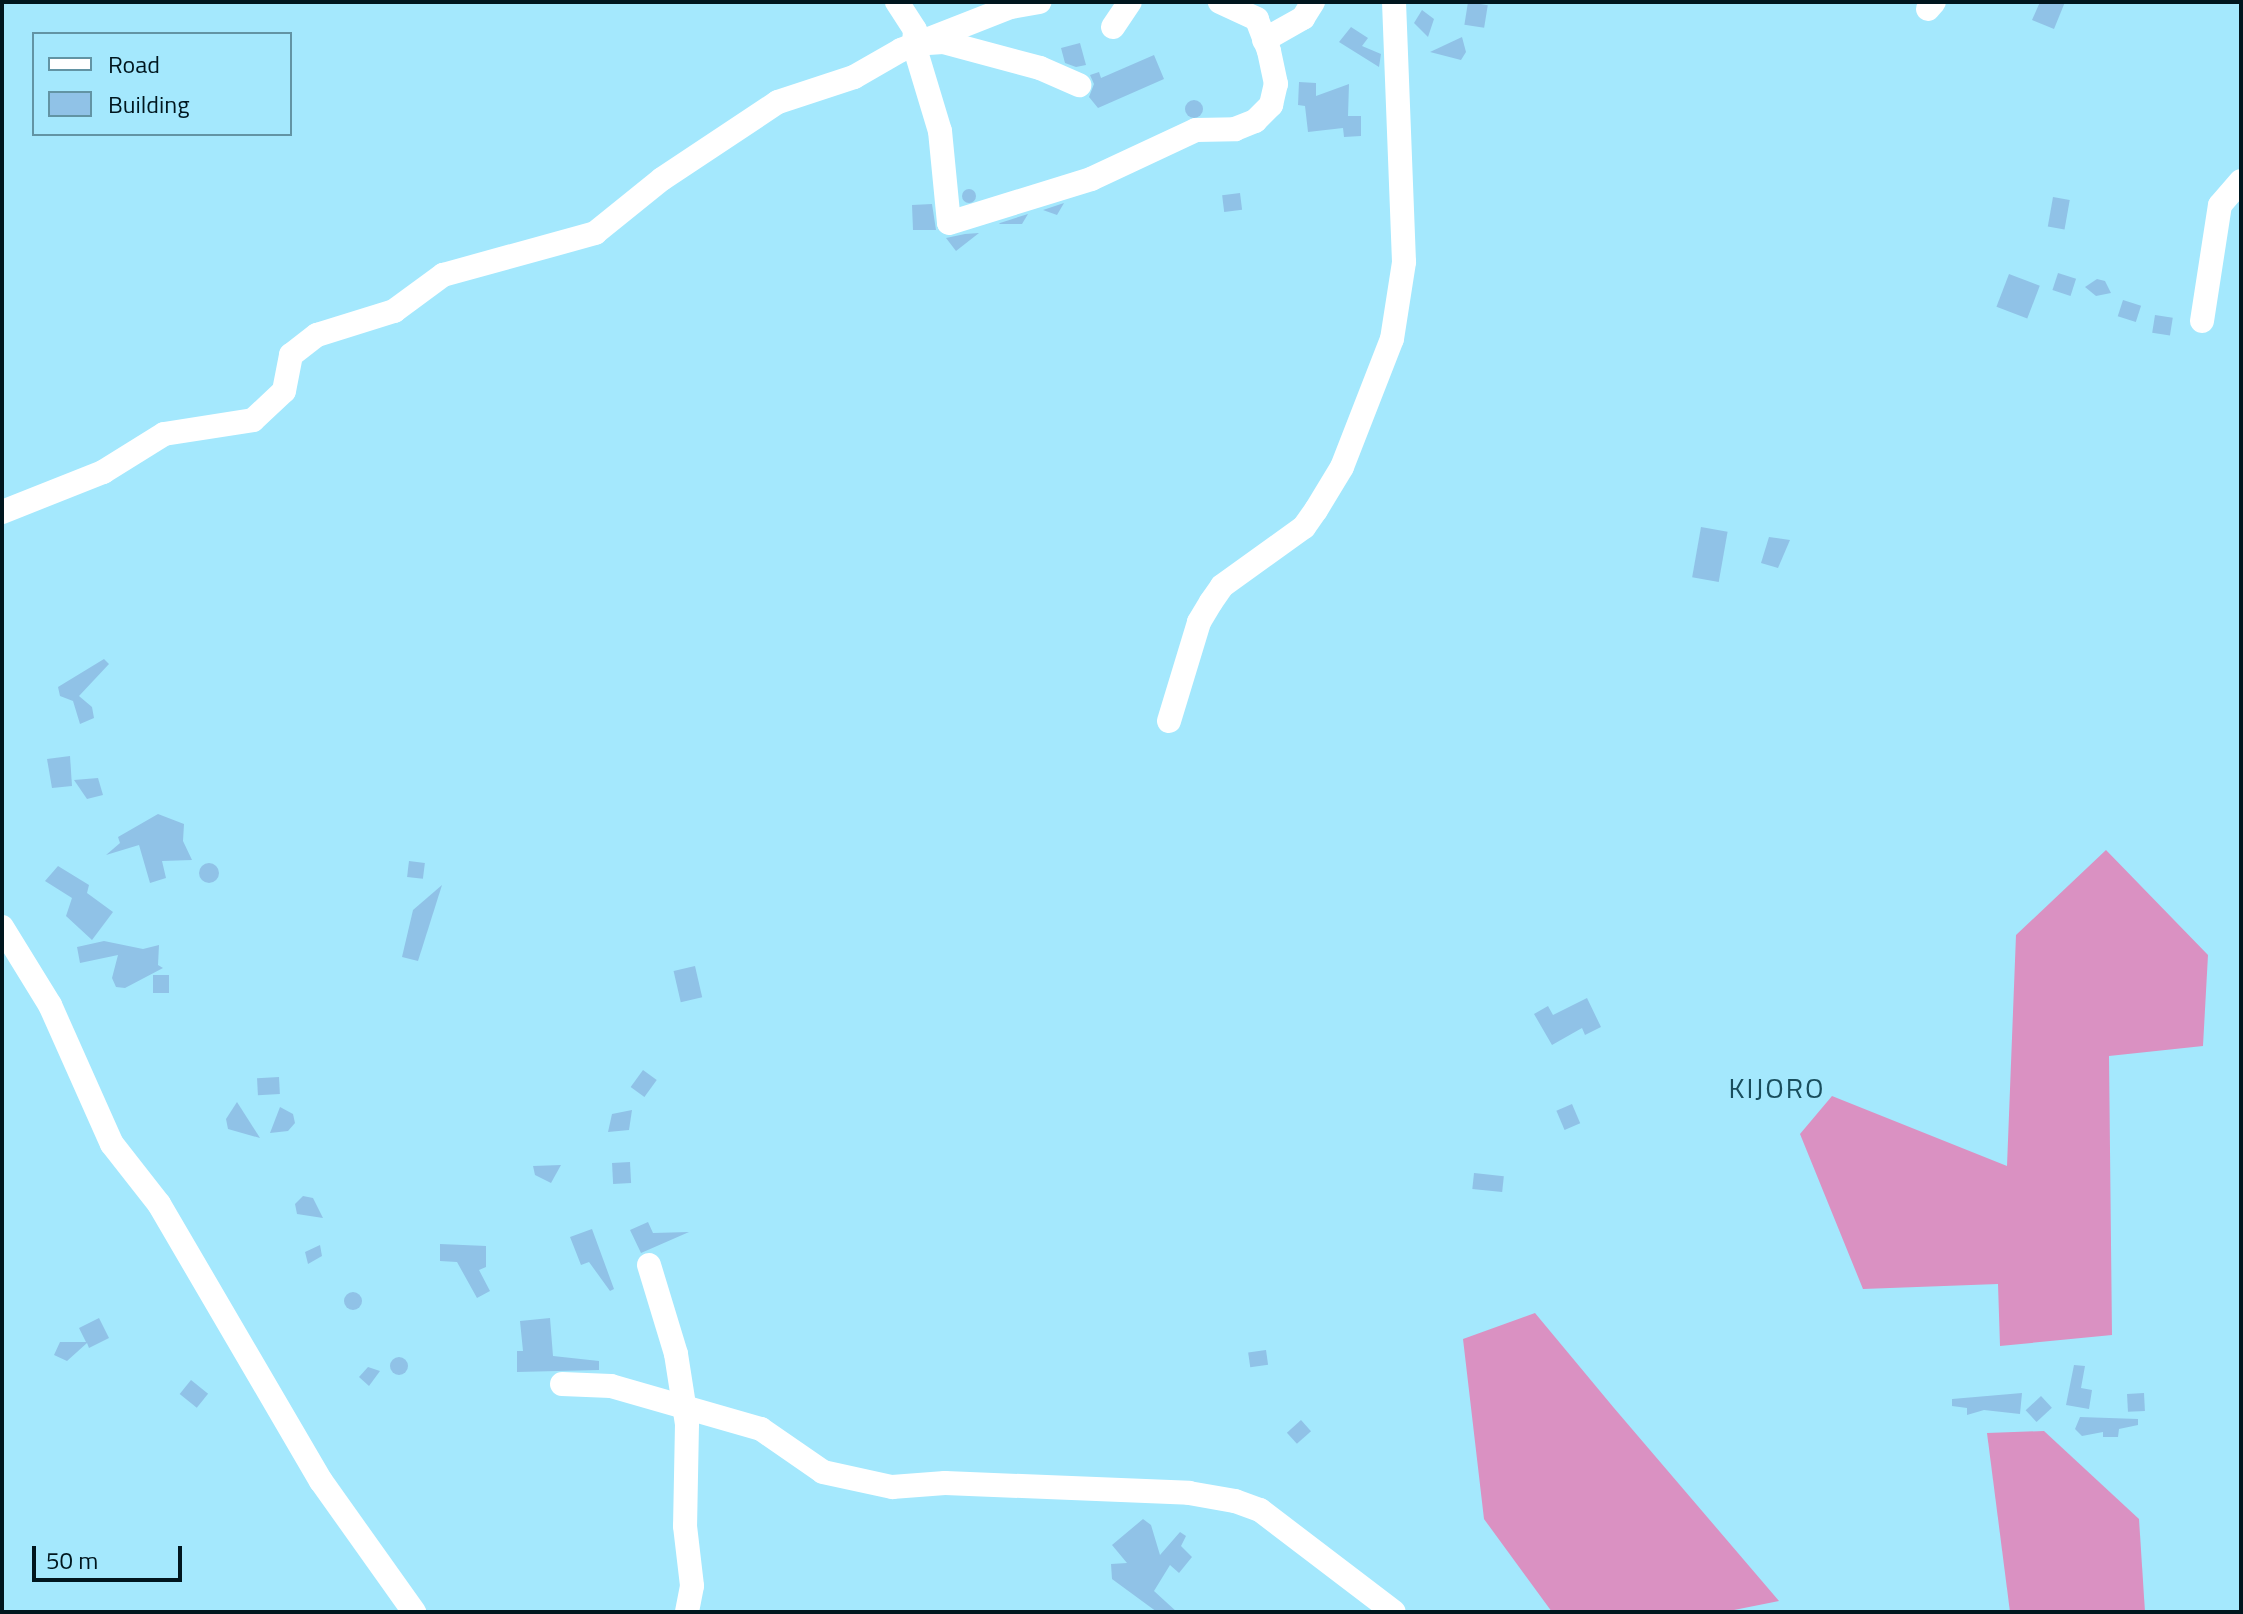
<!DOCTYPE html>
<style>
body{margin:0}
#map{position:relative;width:2243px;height:1614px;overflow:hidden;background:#a4e8fd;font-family:"Titillium Web",sans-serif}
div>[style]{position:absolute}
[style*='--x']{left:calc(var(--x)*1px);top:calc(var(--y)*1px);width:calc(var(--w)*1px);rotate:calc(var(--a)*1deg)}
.forest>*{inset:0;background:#da91c2}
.building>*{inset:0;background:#90c2e7;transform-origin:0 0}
.round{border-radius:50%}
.minor>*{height:24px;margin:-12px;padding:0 12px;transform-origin:12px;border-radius:12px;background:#fff}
span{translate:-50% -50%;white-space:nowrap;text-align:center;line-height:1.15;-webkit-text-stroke:7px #a4e8fd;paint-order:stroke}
.quarter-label{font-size:28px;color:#194d5c;letter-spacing:2px}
.frame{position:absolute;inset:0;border:4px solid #00161e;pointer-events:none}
.legend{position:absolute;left:32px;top:32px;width:260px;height:104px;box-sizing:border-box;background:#a4e8fd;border:2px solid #6294a4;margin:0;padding:10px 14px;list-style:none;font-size:24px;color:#00161e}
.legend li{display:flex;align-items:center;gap:16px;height:40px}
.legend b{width:40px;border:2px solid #6294a4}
.scale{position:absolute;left:32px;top:1546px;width:150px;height:36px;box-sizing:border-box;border:4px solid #00161e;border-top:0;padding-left:10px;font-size:24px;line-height:28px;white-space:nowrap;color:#00161e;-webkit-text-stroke:6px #a4e8fd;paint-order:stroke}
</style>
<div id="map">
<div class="forest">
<div style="clip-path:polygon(2106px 850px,2208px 955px,2203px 1046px,2109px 1056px,2112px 1335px,2000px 1346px,1998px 1284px,1863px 1289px,1800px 1134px,1832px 1096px,2007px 1166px,2016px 935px)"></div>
<div style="clip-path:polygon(1535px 1313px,1614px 1408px,1779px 1601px,1724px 1612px,1552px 1612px,1484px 1519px,1463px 1339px)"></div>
<div style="clip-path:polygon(2044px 1431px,2139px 1519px,2145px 1612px,2010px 1612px,1987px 1433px)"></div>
</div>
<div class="building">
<div style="left:1468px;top:2px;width:20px;height:23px;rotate:9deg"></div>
<div style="clip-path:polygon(2040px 2px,2065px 2px,2054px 29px,2032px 20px)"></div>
<div style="clip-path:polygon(1422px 10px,1434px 19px,1428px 37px,1414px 23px)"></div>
<div style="clip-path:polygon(1351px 27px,1368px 38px,1362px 46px,1381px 54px,1379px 67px,1339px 42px)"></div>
<div style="clip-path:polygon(1462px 37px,1466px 52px,1461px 60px,1430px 52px)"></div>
<div style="clip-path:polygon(1080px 43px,1086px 65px,1076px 67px,1065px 63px,1061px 48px)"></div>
<div style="clip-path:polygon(1154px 55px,1164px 79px,1098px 108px,1089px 97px,1094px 84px,1090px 75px,1099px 72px,1101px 78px)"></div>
<div style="clip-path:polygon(1299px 82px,1316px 83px,1316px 96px,1349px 84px,1348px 116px,1361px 116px,1361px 136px,1344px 137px,1343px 128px,1308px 132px,1305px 106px,1298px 105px)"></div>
<div class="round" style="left:1185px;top:100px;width:18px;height:18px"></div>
<div class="round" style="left:962px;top:189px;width:14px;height:14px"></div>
<div style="left:1240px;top:193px;width:17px;height:18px;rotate:83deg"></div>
<div style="left:2053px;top:197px;width:17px;height:30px;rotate:10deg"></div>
<div style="clip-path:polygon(1064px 203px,1057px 215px,1043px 210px)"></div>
<div style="clip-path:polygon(932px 204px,936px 230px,913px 230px,912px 205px)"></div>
<div style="clip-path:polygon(1028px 214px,1022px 224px,999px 224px,1000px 223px)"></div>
<div style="clip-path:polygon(979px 233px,956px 251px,946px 238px,965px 234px)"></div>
<div style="left:2058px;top:273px;width:19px;height:18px;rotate:18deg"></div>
<div style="left:2009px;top:274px;width:33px;height:35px;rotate:21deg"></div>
<div style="clip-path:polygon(2097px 279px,2105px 281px,2111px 293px,2096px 296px,2085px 287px)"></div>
<div style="left:2123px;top:300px;width:19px;height:17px;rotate:18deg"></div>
<div style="left:2155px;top:315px;width:18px;height:18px;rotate:9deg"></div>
<div style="left:1701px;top:527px;width:27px;height:51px;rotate:10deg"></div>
<div style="clip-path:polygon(1769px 537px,1790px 540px,1778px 568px,1761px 563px)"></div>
<div style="clip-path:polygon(104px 659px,109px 664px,79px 696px,92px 707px,94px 718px,80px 724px,73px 701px,60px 696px,58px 687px)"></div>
<div style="clip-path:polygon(70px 756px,72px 786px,52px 788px,47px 759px)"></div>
<div style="clip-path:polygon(98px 778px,103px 795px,87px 799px,74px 780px)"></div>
<div style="clip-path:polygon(158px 814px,184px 824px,183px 841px,192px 860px,162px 861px,166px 878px,150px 883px,139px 845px,106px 855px,120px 843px,118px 837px)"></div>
<div style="left:409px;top:861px;width:16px;height:16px;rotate:7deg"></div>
<div class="round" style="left:199px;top:863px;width:20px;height:20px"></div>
<div style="clip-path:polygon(58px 866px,89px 885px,87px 893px,113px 912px,92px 940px,66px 916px,72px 898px,45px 881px)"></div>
<div style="clip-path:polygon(442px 885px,418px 961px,402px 957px,413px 910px)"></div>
<div style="clip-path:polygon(104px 941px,143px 949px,159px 945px,158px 965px,163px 968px,125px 988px,116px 987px,112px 978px,118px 955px,80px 963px,77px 947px)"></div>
<div style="left:695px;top:966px;width:32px;height:22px;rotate:77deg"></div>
<div style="left:153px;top:975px;width:16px;height:18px"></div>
<div style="clip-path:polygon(1587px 998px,1601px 1027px,1585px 1035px,1582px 1028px,1552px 1045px,1534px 1014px,1548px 1006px,1553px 1015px)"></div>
<div style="left:643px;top:1070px;width:17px;height:21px;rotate:36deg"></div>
<div style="left:279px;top:1077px;width:17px;height:22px;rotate:87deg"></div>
<div style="clip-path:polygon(237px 1102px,260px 1138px,228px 1129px,226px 1119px)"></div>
<div style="left:1572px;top:1104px;width:21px;height:17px;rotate:67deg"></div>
<div style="clip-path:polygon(280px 1107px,293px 1114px,295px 1123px,288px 1131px,270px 1133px)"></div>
<div style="clip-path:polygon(632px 1110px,629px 1130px,608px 1132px,612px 1114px)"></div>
<div style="left:630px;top:1162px;width:21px;height:18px;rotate:87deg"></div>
<div style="clip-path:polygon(561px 1165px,551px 1183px,535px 1175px,533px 1166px)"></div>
<div style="left:1474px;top:1173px;width:30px;height:16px;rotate:6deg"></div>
<div style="clip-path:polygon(303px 1196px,313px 1198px,323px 1218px,297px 1214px,295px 1204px)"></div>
<div style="clip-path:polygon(648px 1222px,653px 1233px,689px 1232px,641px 1253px,630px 1230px)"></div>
<div style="clip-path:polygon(592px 1229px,614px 1289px,610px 1291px,589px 1262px,581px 1265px,570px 1237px)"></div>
<div style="clip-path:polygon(440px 1244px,486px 1246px,486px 1267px,479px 1270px,490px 1291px,477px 1298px,457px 1262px,440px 1261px)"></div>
<div style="clip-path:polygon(320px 1245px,322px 1256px,308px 1264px,305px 1252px)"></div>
<div class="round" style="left:344px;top:1292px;width:18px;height:18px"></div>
<div style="clip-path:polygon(99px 1318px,109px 1338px,89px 1348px,87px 1343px,67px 1361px,54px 1355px,60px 1342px,86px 1342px,79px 1328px)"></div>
<div style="clip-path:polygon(550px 1318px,553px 1356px,599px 1361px,599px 1370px,517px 1372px,517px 1351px,523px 1351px,520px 1321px)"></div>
<div style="left:1266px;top:1350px;width:15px;height:18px;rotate:82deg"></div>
<div class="round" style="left:390px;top:1357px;width:18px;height:18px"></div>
<div style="clip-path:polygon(2074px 1365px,2085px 1366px,2081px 1388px,2092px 1390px,2089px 1409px,2066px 1405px)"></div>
<div style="clip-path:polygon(368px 1367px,380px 1371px,369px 1386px,359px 1377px)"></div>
<div style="left:191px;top:1380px;width:22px;height:18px;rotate:39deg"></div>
<div style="clip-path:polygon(2022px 1393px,2020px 1414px,1984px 1410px,1967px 1415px,1967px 1408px,1952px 1406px,1952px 1399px)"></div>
<div style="left:2144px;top:1393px;width:18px;height:17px;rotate:87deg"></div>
<div style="left:2041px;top:1396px;width:16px;height:21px;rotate:47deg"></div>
<div style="clip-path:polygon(2080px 1417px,2138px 1419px,2138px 1425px,2119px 1429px,2118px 1437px,2103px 1437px,2103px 1432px,2082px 1436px,2075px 1429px)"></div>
<div style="left:1301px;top:1420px;width:15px;height:19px;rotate:48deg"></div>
<div style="clip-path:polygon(1143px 1519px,1151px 1525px,1160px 1555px,1180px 1532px,1186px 1536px,1181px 1546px,1192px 1557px,1179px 1573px,1170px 1565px,1154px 1591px,1177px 1612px,1157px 1612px,1112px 1579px,1111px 1564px,1127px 1563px,1112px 1545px)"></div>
</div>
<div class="minor">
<div style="--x:897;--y:2;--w:33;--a:57"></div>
<div style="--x:915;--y:30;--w:15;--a:94"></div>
<div style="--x:914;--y:45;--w:90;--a:73.2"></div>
<div style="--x:940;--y:131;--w:92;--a:84.4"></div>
<div style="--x:949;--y:223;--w:149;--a:-17.2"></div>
<div style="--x:1091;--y:179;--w:116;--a:-25"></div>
<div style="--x:1196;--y:130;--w:39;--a:-1"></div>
<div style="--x:1235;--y:129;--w:22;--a:-22"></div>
<div style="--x:1255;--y:121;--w:23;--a:-45"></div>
<div style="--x:1271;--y:105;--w:22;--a:-77"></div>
<div style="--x:1276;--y:84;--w:34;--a:-102"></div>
<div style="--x:1269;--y:51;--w:34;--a:-111"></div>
<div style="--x:1257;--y:19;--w:41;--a:-155.3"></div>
<div style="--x:1928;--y:9;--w:9;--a:-49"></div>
<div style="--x:1113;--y:27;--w:30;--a:-56"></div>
<div style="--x:1264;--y:40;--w:45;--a:-29.4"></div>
<div style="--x:1303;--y:18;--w:19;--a:-58"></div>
<div style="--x:928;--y:43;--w:15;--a:-4"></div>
<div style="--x:943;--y:42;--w:100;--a:15"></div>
<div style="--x:1040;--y:68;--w:43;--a:23.6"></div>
<div style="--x:2202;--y:321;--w:117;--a:-81.2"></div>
<div style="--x:2220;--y:205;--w:32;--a:-49"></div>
<div style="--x:2;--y:512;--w:109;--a:-21.6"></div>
<div style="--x:103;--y:472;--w:72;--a:-31.9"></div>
<div style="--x:164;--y:434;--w:90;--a:-8.9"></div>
<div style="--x:253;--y:420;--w:42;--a:-43.1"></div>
<div style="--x:284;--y:391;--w:37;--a:-79"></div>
<div style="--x:291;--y:355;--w:33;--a:-38"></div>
<div style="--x:317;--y:335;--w:81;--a:-17.3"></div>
<div style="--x:394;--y:311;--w:61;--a:-36.3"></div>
<div style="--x:443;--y:275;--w:158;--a:-15.4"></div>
<div style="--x:595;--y:233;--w:86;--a:-38.9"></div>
<div style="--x:662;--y:179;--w:139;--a:-33.6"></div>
<div style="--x:778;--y:102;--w:80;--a:-18.2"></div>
<div style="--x:854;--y:77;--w:54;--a:-29.9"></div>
<div style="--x:901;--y:50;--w:118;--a:-21.4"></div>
<div style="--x:1011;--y:7;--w:29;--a:-10"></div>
<div style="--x:1169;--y:721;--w:103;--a:-73.1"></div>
<div style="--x:1199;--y:622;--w:23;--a:-59"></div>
<div style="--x:1211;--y:602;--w:19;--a:-55"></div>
<div style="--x:1222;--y:586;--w:101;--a:-35.7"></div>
<div style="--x:1304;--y:527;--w:21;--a:-55"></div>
<div style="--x:1316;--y:510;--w:50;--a:-58.8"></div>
<div style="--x:1342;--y:467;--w:137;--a:-68.7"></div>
<div style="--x:1392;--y:339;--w:78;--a:-81.1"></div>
<div style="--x:1404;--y:262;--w:260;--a:-92.2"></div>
<div style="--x:2;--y:927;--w:92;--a:58.4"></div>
<div style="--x:50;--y:1005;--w:152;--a:66"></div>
<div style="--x:112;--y:1144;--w:76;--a:51.9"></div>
<div style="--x:159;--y:1204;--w:321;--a:59.7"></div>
<div style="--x:321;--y:1481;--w:161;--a:54.6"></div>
<div style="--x:649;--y:1265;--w:93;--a:73.1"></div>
<div style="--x:676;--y:1354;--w:71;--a:81.1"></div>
<div style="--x:687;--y:1424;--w:102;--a:91.1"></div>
<div style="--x:685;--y:1526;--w:60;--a:83.3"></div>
<div style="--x:692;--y:1586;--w:26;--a:101"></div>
<div style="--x:562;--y:1384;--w:49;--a:2.3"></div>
<div style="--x:611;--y:1386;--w:156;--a:16"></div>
<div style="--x:761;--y:1429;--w:75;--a:34.7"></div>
<div style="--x:823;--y:1472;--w:71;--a:12.3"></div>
<div style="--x:892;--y:1487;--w:53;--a:-4.3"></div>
<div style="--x:945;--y:1483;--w:244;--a:2.3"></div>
<div style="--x:1189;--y:1493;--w:47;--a:9.9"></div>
<div style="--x:1235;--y:1501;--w:27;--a:20"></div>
<div style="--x:1260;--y:1510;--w:168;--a:37.3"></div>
</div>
<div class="quarter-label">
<span style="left:1777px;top:1088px">KIJORO</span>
</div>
<div class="frame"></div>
<ul class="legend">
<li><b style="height:10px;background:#fff"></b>Road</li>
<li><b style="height:22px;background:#90c2e7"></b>Building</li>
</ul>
<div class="scale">50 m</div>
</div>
